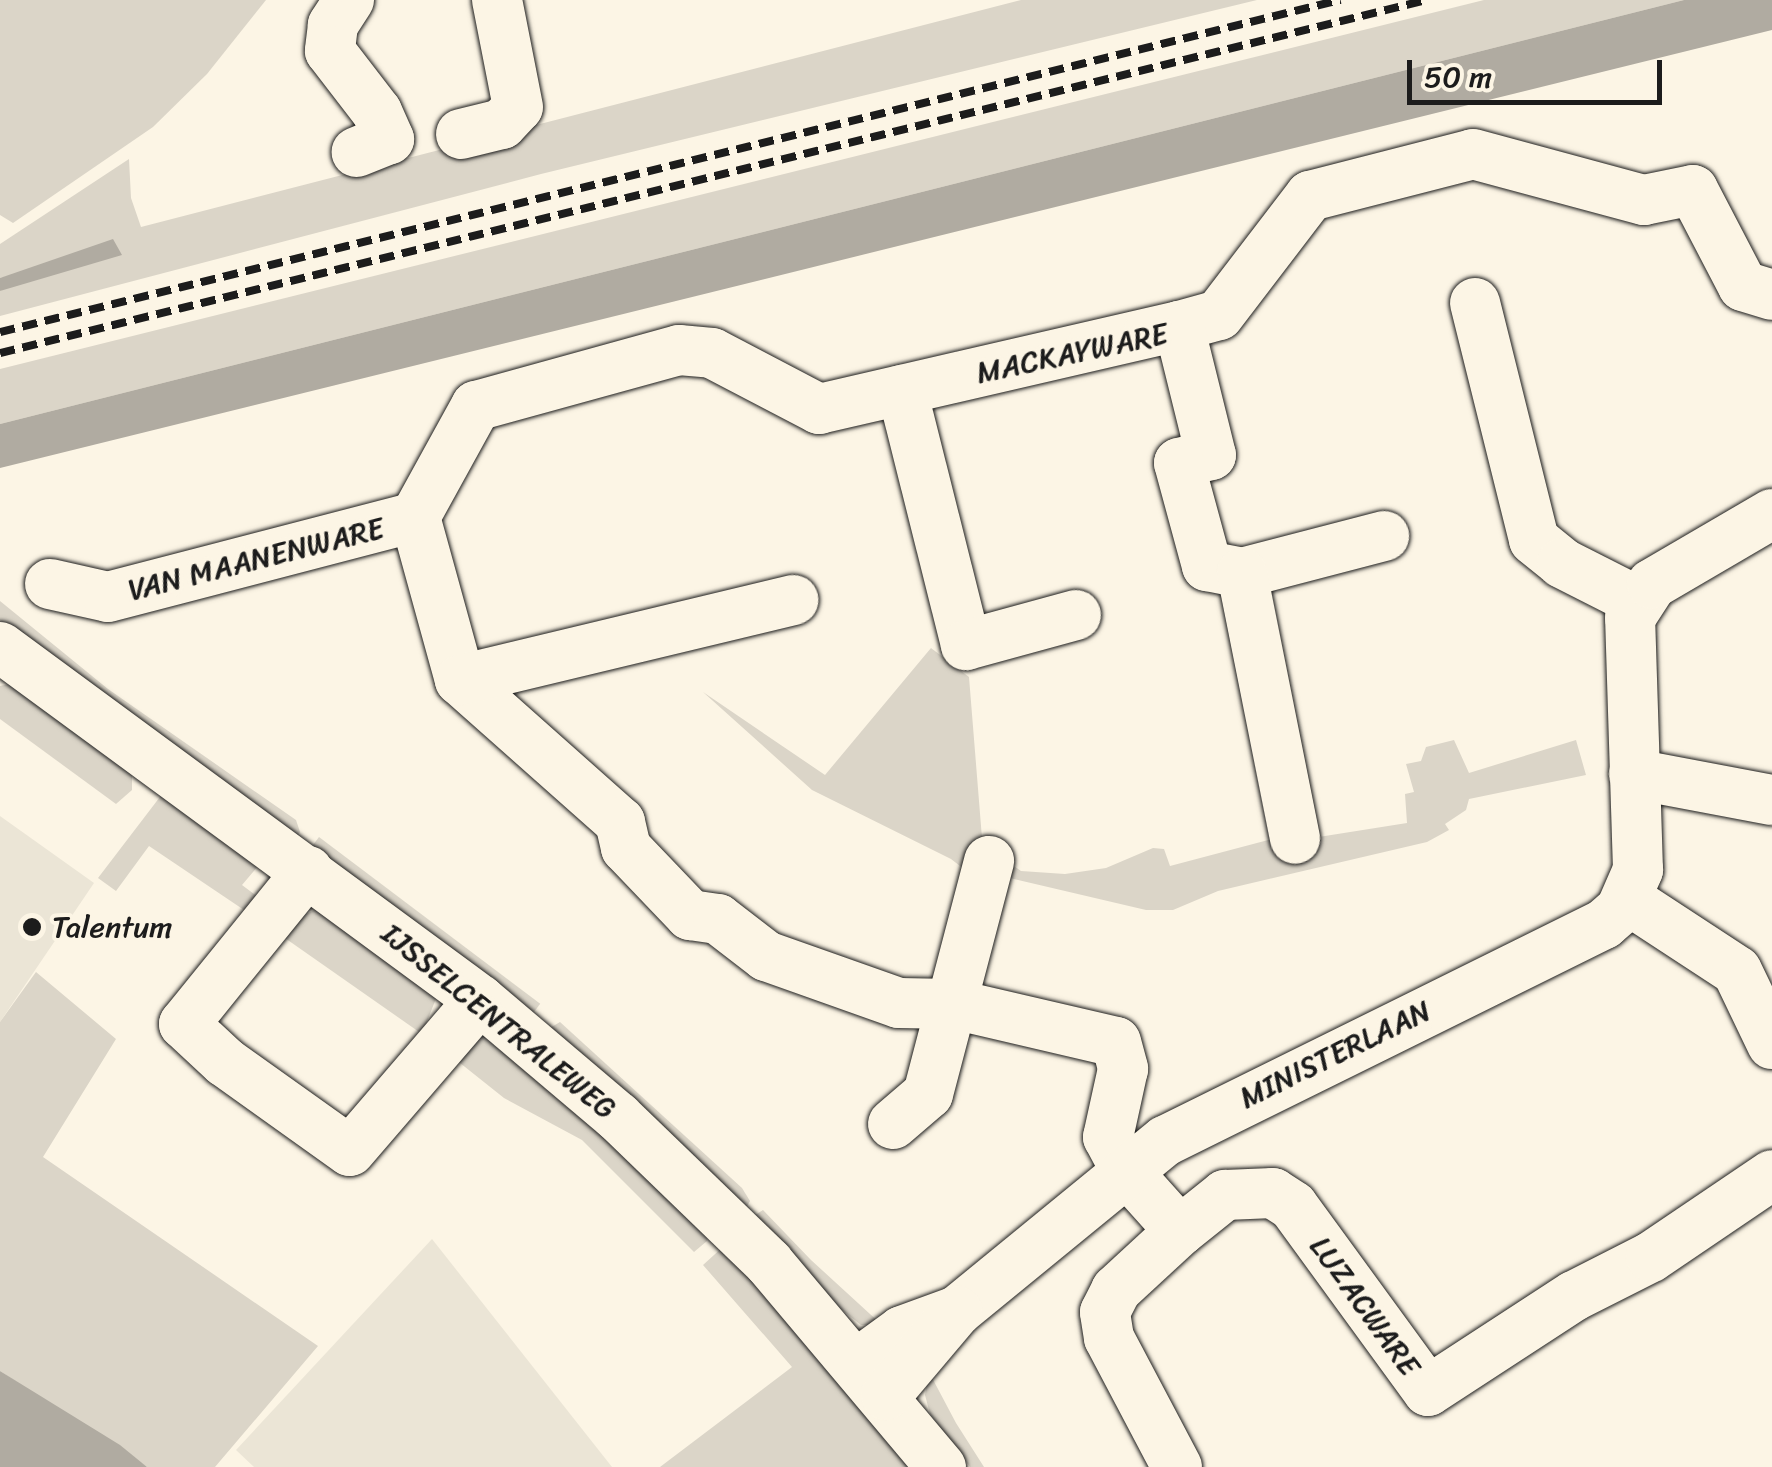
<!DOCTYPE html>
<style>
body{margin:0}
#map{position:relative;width:1772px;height:1467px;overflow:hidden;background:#fcf5e5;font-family:Sriracha,sans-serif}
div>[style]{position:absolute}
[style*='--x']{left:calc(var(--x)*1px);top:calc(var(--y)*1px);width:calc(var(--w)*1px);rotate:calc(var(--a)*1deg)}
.built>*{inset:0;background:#ebe5d6}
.green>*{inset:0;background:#dbd5c8;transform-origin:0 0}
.water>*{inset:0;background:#b0aba1}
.roads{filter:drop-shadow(0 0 2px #1c1c1c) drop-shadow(0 0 2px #1c1c1c)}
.minor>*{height:50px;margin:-25px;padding:0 25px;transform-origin:25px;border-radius:25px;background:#fcf5e5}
.rail>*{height:8px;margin-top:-4px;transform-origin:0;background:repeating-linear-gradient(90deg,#1c1c1c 0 15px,transparent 0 23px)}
.dots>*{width:28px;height:28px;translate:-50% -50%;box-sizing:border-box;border:5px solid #fcf5e5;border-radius:50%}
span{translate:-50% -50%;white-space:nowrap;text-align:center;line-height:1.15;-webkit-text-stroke:8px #fcf5e5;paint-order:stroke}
.street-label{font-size:30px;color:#1c1c1c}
.poi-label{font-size:30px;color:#1c1c1c}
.left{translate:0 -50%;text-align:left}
.scale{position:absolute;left:1407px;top:60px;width:255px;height:45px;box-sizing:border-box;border:5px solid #1c1c1c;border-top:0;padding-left:12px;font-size:30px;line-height:35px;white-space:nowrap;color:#1c1c1c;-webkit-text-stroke:8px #fcf5e5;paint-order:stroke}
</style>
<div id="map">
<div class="built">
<div style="clip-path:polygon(0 816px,94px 883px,0 1022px)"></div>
<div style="clip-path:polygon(432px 1239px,612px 1467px,254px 1467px,236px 1450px)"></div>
</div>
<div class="green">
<div style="clip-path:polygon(0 0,266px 0,207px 74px,153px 127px,13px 223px,0 215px)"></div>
<div style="clip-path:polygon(1021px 0,1257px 0,541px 174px,0 316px,0 291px,37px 269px,0 278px,0 244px,129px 159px,131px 198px,141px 227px)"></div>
<div style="clip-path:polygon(1484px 0,1684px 0,0 424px,0 369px)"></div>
<div style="clip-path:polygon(0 601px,108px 689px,296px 820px,300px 832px,294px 843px,0 620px)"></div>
<div style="clip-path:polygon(931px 648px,969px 677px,984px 863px,978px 880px,951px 859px,812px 790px,703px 692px,825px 775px)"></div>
<div style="clip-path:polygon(9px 684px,132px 769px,132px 790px,116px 804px,0 719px,0 686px)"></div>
<div style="clip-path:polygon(1454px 740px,1469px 773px,1576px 740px,1586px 775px,1469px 799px,1466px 810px,1445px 824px,1449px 830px,1427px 842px,1218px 891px,1173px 910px,1146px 910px,997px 875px,1002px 858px,1021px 871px,1065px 874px,1106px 868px,1153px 848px,1164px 849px,1170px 866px,1280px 837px,1306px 839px,1407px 823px,1405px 794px,1414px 792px,1406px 764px,1421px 761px,1426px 747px)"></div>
<div style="clip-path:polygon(166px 789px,258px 866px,242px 885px,262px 900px,247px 912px,149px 846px,116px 891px,98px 878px)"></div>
<div style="left:319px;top:837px;width:277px;height:19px;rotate:37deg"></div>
<div style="clip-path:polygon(323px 906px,439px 991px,422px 1034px,282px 936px,287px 923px)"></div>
<div style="clip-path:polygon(36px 972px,116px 1039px,43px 1157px,318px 1346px,215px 1467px,147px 1467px,0 1371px,0 1022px)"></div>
<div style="clip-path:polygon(560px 1022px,742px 1188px,750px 1201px,745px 1210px,545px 1031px)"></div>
<div style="clip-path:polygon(482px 1033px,711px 1227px,707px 1241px,694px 1252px,582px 1140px,504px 1098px,450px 1055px)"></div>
<div style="clip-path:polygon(763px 1210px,811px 1260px,882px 1325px,861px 1325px,841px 1309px,752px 1217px)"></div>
<div style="clip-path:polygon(725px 1245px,917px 1467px,660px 1467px,792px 1367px,703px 1265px)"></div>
<div style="clip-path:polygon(929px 1372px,956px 1423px,984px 1467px,970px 1467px,930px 1414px,925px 1395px)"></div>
</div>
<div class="water">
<div style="clip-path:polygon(1684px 0,1772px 0,1772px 30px,0 468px,0 424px)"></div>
<div style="clip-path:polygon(113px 239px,122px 255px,0 291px,0 278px)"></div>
<div style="clip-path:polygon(0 1371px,120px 1445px,147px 1467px,0 1467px)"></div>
</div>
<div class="roads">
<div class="minor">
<div style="--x:349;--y:0;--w:30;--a:123"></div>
<div style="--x:333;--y:25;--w:26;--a:97"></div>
<div style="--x:330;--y:51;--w:77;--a:52.4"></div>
<div style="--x:377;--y:112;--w:30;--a:66"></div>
<div style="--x:389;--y:139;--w:35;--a:158"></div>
<div style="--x:461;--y:134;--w:42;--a:-13.7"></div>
<div style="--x:502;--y:124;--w:23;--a:-47"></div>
<div style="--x:518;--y:107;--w:109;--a:-101.1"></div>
<div style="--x:1475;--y:303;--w:244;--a:76"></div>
<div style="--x:1534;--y:540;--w:36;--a:39"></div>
<div style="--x:1562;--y:563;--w:86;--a:26.9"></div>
<div style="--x:1179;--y:326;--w:41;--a:-15.4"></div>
<div style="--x:1219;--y:315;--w:150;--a:-52.6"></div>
<div style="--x:1310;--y:196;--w:168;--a:-14.4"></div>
<div style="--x:1473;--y:154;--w:177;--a:15.1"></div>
<div style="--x:1644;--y:200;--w:50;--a:-11.5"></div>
<div style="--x:1693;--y:190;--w:108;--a:62.5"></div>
<div style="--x:1743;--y:286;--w:30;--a:17"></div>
<div style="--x:902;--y:390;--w:263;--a:75.9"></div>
<div style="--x:966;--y:645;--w:114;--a:-15.3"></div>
<div style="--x:415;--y:517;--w:169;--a:74.6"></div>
<div style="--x:460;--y:680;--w:214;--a:41.6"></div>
<div style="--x:620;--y:822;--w:27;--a:77"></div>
<div style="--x:626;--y:848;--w:93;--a:46.3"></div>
<div style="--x:690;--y:915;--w:28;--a:8"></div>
<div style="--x:718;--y:919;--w:61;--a:37.6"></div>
<div style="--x:766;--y:956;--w:141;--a:19.5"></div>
<div style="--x:899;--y:1003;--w:54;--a:1.1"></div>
<div style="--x:953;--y:1004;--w:167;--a:13.1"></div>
<div style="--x:1116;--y:1042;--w:28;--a:75"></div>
<div style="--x:1123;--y:1069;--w:70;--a:102.4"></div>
<div style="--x:1108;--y:1137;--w:40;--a:62"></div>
<div style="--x:1127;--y:1172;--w:79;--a:48.1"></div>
<div style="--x:1180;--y:1231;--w:58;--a:-38.7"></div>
<div style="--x:1225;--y:1195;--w:48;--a:-2.4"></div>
<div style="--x:1273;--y:1193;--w:24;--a:33"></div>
<div style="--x:1293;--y:1206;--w:229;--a:53.9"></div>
<div style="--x:1428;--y:1391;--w:174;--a:-33.1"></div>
<div style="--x:1574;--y:1296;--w:86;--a:-26.9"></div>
<div style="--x:1651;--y:1257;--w:146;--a:-34.1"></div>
<div style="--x:415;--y:517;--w:127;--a:-61.2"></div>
<div style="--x:476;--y:406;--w:211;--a:-15.4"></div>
<div style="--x:679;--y:350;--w:33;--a:5"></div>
<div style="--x:712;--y:353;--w:121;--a:27.6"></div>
<div style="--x:819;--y:409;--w:369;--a:-13"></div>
<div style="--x:1179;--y:326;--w:133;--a:76.1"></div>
<div style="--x:1211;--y:455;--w:33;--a:166"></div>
<div style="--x:1179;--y:463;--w:107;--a:74.8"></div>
<div style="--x:1207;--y:566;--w:36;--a:11"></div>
<div style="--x:1242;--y:573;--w:147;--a:-14.6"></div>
<div style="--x:1242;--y:573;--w:271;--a:78.7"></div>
<div style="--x:50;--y:584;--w:59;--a:12.6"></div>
<div style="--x:108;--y:597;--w:317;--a:-14.6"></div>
<div style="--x:0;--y:647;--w:596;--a:36.33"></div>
<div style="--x:480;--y:1000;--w:181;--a:40.3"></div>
<div style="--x:618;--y:1117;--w:210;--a:44"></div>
<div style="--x:769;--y:1263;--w:267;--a:49.9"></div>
<div style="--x:460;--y:680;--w:343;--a:-13.5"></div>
<div style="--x:1634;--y:774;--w:140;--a:10.7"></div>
<div style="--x:308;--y:871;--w:197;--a:129"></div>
<div style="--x:184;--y:1024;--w:56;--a:42.8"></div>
<div style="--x:225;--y:1062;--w:153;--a:35.5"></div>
<div style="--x:350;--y:1151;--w:199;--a:-49.3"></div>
<div style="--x:1627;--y:899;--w:131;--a:33.2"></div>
<div style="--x:1737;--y:971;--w:81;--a:64.4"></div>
<div style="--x:893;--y:1124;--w:46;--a:-40.6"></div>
<div style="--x:928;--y:1094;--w:241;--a:-75.3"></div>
<div style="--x:858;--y:1363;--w:54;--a:-36"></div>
<div style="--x:902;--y:1331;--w:59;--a:-20"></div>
<div style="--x:957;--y:1311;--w:269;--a:-39.3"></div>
<div style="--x:1165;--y:1141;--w:490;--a:-26.3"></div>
<div style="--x:1604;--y:924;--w:23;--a:-41"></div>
<div style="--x:1621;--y:909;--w:43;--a:-66.4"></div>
<div style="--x:1638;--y:870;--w:252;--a:-91.8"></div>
<div style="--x:1630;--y:618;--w:40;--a:-57.1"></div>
<div style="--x:1652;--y:584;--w:139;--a:-30.3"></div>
<div style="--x:886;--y:1395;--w:110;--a:-49.8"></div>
<div style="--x:1177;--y:1467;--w:146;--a:-117.8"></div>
<div style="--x:1109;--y:1338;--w:26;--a:-99"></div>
<div style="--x:1105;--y:1312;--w:25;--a:-63"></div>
<div style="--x:1116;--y:1290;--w:87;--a:-42.7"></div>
</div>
</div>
<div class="rail">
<div style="--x:0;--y:332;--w:1381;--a:-13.92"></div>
<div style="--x:0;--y:353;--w:1469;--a:-13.9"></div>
</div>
<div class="dots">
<div style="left:32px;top:927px;background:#1c1c1c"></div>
</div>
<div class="street-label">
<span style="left:1072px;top:353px;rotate:-12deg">MACKAYWARE</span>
<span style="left:256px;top:559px;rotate:-14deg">VAN MAANENWARE</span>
<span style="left:499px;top:1021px;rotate:39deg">IJSSELCENTRALEWEG</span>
<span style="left:1335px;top:1054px;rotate:-26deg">MINISTERLAAN</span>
<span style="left:1365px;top:1306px;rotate:54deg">LUZACWARE</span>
</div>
<div class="poi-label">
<span class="left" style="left:52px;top:927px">Talentum</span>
</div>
<div class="scale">50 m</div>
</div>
